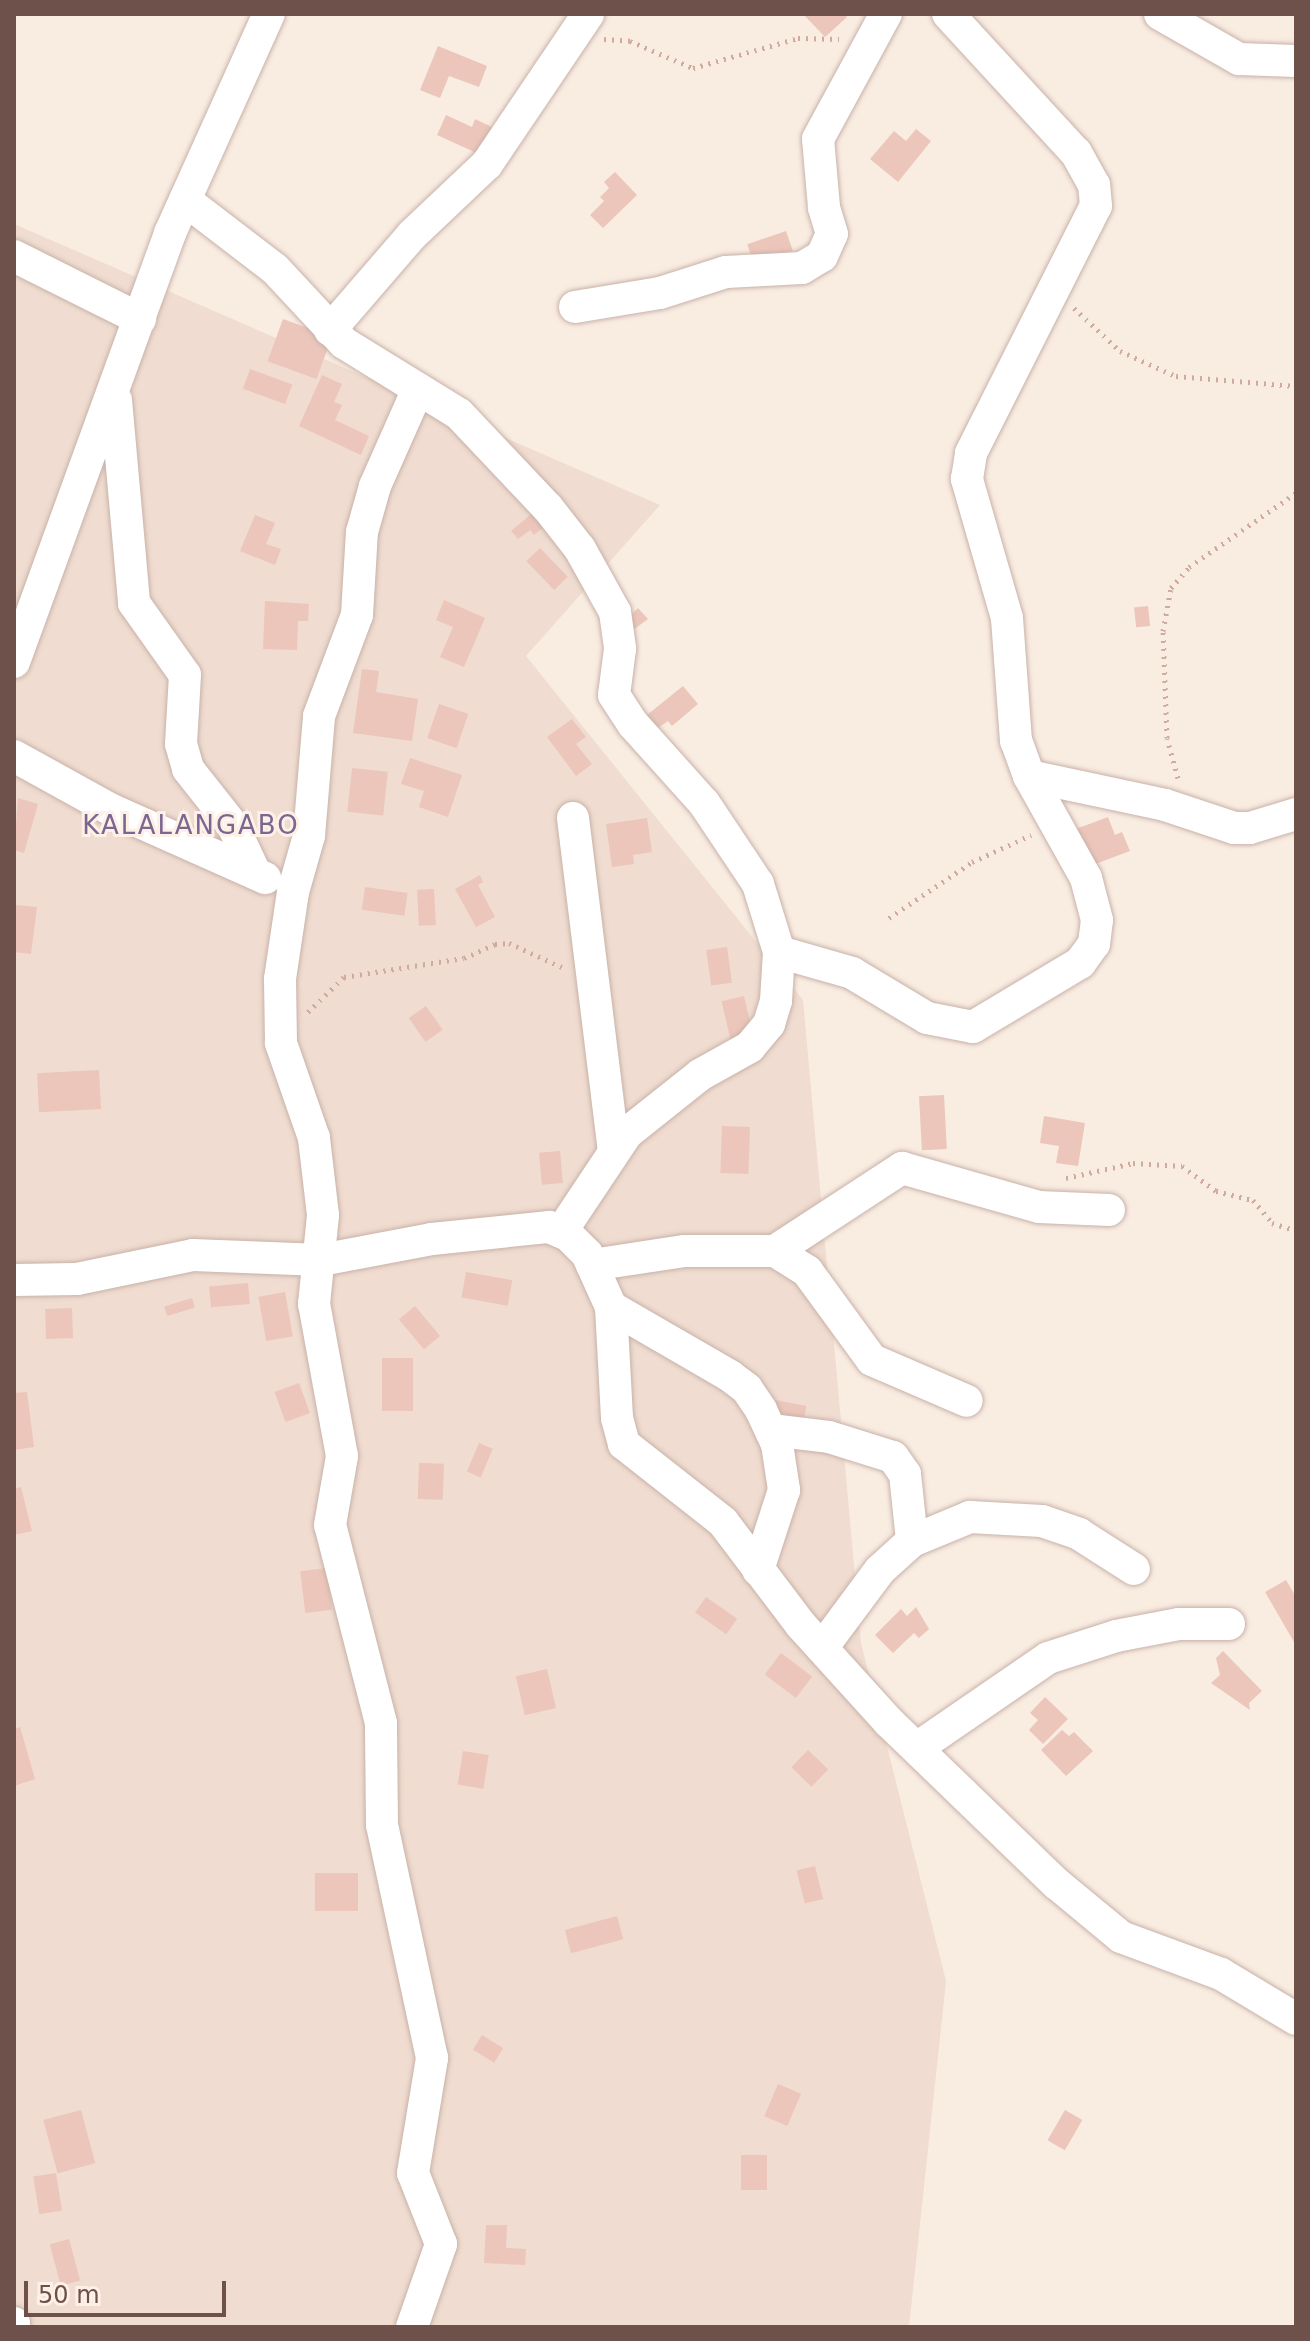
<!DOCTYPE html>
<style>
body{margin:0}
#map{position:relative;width:1310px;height:2341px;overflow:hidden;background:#f9ece1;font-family:"DejaVu Sans",sans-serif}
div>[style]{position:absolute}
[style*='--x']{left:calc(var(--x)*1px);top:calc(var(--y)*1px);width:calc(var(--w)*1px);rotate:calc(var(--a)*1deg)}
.residential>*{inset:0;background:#f0dcd0}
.building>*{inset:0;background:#ecc6bb;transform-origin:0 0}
.path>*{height:5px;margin-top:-2.5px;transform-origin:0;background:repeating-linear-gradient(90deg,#d0aa9f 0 2px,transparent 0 8px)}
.roads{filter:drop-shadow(0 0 2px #c8b2a9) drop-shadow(0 0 2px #c8b2a9)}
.minor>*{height:32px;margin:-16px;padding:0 16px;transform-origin:16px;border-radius:16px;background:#fff}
span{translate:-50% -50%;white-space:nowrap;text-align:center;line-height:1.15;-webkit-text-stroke:6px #fdf0e6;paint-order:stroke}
.quarter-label{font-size:26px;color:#7b6691;letter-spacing:2px}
.frame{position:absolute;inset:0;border:16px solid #6e514a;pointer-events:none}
.scale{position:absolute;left:24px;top:2281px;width:202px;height:36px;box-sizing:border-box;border:4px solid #6e514a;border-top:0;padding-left:10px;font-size:24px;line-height:28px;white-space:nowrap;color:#6e514a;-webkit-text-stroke:6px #fdf0e6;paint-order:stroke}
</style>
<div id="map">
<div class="residential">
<div style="clip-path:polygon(14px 224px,660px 505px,526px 656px,803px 1000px,861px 1643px,946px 1981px,909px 2327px,14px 2327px)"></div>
</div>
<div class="building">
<div style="clip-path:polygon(803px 14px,844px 14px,847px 17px,825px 37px)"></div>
<div style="clip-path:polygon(438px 46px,487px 66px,479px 87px,449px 76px,440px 98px,420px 90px)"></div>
<div style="clip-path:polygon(446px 115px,472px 127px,475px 119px,494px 128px,481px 155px,437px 135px)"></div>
<div style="clip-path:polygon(916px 129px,931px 141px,898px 182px,870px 159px,894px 131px,906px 141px)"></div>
<div style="clip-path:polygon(615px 172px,637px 195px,603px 228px,590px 215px,604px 201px,600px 197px,609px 188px,604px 182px)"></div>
<div style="left:786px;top:231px;width:21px;height:41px;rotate:71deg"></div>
<div style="left:283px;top:319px;width:52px;height:45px;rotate:20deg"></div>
<div style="left:250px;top:369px;width:45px;height:21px;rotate:20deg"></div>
<div style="clip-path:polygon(322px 375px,342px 384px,334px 402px,342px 405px,335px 420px,369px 436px,361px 455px,299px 426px)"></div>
<div style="clip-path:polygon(542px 505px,553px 519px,534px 535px,530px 530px,518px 539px,511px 531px)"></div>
<div style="clip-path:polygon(255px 515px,275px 523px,266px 544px,281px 549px,275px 565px,240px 551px)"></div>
<div style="left:540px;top:548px;width:40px;height:19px;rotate:46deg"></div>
<div style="clip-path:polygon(444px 600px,485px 618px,464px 667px,440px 657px,453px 627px,436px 620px)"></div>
<div style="clip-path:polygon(265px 601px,309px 604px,308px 621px,298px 621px,297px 650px,263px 649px)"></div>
<div style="left:1148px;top:606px;width:20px;height:14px;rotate:84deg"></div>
<div style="clip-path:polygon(638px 608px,648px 619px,629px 633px,621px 625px)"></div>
<div style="clip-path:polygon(362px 669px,379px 671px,376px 692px,418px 699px,412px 741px,353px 733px)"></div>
<div style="clip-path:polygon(683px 686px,698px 704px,672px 726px,668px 721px,658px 728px,647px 715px)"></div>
<div style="left:439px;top:704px;width:31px;height:36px;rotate:19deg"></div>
<div style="clip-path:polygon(572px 719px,586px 737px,576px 744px,592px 764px,576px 776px,547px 737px)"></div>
<div style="clip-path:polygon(410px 758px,462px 775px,448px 817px,419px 807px,424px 791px,401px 784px)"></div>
<div style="left:352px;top:768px;width:36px;height:44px;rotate:6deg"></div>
<div style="clip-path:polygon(18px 798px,38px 804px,24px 853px,14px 850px)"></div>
<div style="clip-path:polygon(1108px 817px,1115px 835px,1122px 832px,1130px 851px,1090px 866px,1076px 829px)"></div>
<div style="clip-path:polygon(647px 818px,652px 852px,633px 855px,634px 864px,612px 867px,606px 824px)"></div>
<div style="clip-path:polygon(480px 875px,483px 882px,478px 885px,495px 917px,476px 927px,455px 889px)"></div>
<div style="left:365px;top:887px;width:43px;height:23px;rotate:8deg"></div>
<div style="left:434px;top:889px;width:36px;height:17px;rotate:87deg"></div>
<div style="clip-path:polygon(16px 905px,37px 907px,31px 954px,14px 952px)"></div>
<div style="left:727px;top:947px;width:36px;height:21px;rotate:82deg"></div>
<div style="left:744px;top:996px;width:43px;height:23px;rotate:77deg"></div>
<div style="left:426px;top:1006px;width:29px;height:21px;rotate:55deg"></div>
<div style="left:99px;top:1070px;width:39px;height:62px;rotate:87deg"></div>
<div style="left:944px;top:1095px;width:54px;height:25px;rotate:87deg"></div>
<div style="clip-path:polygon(1044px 1116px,1085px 1123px,1078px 1166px,1056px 1163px,1059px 1146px,1040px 1143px)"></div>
<div style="left:722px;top:1126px;width:28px;height:47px;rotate:2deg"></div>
<div style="left:560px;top:1151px;width:32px;height:21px;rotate:85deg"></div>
<div style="left:466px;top:1272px;width:47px;height:26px;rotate:10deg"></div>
<div style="left:248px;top:1283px;width:21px;height:39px;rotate:85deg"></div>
<div style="left:285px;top:1292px;width:45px;height:27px;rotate:80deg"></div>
<div style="left:192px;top:1298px;width:10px;height:29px;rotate:73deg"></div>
<div style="left:415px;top:1306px;width:39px;height:21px;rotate:50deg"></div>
<div style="left:72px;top:1308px;width:30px;height:27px;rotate:88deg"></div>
<div style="left:382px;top:1358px;width:31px;height:53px"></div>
<div style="left:299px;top:1383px;width:32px;height:26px;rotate:70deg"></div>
<div style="clip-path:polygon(27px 1392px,34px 1447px,14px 1450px,14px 1393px)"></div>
<div style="left:775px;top:1400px;width:32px;height:21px;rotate:11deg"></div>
<div style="left:479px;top:1443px;width:15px;height:31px;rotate:23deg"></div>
<div style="left:419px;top:1463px;width:25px;height:36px;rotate:2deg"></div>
<div style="clip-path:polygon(21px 1487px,32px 1531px,14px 1535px,14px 1489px)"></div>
<div style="left:327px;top:1568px;width:42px;height:27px;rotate:83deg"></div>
<div style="clip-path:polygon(1286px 1580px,1296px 1597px,1294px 1642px,1265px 1592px)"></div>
<div style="left:706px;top:1597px;width:38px;height:19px;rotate:35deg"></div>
<div style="clip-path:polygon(916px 1607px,929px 1629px,919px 1638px,914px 1633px,893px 1653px,875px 1635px,901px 1609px,907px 1616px)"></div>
<div style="clip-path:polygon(1223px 1651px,1262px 1691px,1249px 1703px,1250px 1710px,1211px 1683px,1220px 1675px,1216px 1658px)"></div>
<div style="left:781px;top:1653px;width:39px;height:27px;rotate:37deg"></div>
<div style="left:547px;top:1669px;width:40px;height:32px;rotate:77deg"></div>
<div style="clip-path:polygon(1045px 1697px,1068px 1719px,1043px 1744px,1029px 1730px,1038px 1720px,1030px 1713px)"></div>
<div style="clip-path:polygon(20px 1727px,35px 1779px,14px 1786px,14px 1729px)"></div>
<div style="clip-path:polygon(1062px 1730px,1069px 1736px,1074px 1732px,1093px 1751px,1066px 1776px,1041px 1750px)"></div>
<div style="left:808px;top:1750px;width:28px;height:24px;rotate:44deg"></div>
<div style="left:463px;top:1751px;width:26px;height:34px;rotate:9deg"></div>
<div style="left:815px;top:1866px;width:34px;height:19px;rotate:76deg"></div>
<div style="left:315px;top:1873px;width:43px;height:38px"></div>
<div style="left:617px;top:1916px;width:24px;height:54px;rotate:75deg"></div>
<div style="left:482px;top:2035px;width:25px;height:17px;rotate:32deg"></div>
<div style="left:778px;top:2084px;width:25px;height:35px;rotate:23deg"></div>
<div style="left:81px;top:2110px;width:55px;height:39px;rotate:75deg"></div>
<div style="left:1065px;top:2110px;width:20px;height:35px;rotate:30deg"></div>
<div style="left:741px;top:2155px;width:26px;height:35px"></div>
<div style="left:56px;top:2173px;width:38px;height:23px;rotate:81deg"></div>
<div style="clip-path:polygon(486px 2225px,507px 2225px,506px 2248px,526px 2249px,525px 2265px,484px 2263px)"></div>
<div style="left:69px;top:2239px;width:43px;height:20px;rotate:75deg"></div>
</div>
<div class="path">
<div style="--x:604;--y:39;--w:26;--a:4"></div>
<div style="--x:630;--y:41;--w:69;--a:23.2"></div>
<div style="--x:693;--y:68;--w:109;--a:-15.9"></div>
<div style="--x:798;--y:38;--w:41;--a:1.4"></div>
<div style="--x:1074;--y:308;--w:63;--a:43.1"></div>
<div style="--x:1120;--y:351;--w:61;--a:24.1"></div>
<div style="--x:1176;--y:376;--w:120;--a:4.8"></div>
<div style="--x:1178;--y:778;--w:41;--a:-105.4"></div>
<div style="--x:1167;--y:738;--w:107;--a:-92.1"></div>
<div style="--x:1163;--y:631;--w:44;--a:-79.5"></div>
<div style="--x:1171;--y:588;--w:28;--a:-49"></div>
<div style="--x:1189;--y:567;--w:130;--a:-34.7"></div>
<div style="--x:889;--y:918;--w:100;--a:-34"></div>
<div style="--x:972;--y:862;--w:65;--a:-24.6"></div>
<div style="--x:308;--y:1012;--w:50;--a:-44.2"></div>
<div style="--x:344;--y:977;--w:121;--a:-9"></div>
<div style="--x:464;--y:958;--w:34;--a:-24"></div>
<div style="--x:495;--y:944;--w:14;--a:-4"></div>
<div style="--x:509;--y:943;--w:58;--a:24.4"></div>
<div style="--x:1066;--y:1178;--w:69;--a:-12.6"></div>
<div style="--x:1133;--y:1163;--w:49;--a:3.5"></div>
<div style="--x:1182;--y:1166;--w:42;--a:36.3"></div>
<div style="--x:1216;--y:1191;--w:38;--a:14"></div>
<div style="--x:1253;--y:1200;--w:30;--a:50"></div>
<div style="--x:1272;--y:1223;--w:25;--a:18"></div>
</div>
<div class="roads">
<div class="minor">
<div style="--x:1160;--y:14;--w:91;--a:29.7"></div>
<div style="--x:1239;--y:59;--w:57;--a:2"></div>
<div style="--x:185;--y:200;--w:113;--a:37.5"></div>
<div style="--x:275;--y:269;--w:101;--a:47"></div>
<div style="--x:344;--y:343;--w:135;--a:31.7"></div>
<div style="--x:459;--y:414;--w:129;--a:46.6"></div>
<div style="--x:548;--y:508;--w:52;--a:52"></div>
<div style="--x:580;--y:549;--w:72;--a:60.9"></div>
<div style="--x:615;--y:612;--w:37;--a:82"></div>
<div style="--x:620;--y:649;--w:46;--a:97.4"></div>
<div style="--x:614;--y:695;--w:35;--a:57"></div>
<div style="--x:633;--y:724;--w:106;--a:48.1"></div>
<div style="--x:704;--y:803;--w:97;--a:56.3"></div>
<div style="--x:758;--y:884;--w:71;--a:72.8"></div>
<div style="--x:779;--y:952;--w:49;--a:93.5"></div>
<div style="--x:776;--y:1001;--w:24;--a:107"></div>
<div style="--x:769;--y:1024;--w:30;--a:130"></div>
<div style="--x:750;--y:1047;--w:57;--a:150.8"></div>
<div style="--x:700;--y:1075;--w:93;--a:141.5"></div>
<div style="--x:627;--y:1133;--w:119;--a:123.7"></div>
<div style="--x:14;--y:256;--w:141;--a:26.6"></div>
<div style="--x:575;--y:307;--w:86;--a:-9.4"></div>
<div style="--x:660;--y:293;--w:69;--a:-17.7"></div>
<div style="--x:726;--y:272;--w:76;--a:-3"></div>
<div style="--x:802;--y:268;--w:23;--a:-31"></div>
<div style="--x:822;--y:256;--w:24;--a:-66"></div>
<div style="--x:832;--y:234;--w:28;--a:-107"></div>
<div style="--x:824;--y:207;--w:68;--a:-95"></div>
<div style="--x:818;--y:139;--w:142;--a:-61.5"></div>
<div style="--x:330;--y:330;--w:125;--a:-49.2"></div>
<div style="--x:412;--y:235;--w:103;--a:-43.4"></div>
<div style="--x:487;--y:164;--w:181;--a:-56"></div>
<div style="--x:116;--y:400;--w:204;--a:84.9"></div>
<div style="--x:134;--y:603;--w:88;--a:54.7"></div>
<div style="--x:185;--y:675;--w:69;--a:93.3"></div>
<div style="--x:181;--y:744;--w:26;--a:74"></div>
<div style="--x:188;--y:769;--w:73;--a:51.7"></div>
<div style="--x:233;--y:826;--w:52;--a:64.9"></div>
<div style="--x:14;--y:662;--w:456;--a:-70"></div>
<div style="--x:170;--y:233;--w:240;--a:-65.7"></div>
<div style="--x:14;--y:756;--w:110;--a:28.9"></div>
<div style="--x:110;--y:809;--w:170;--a:24"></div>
<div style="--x:1029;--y:776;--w:139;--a:12"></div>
<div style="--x:1165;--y:805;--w:73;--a:18.4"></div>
<div style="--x:1234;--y:828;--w:16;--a:0"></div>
<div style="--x:1250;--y:828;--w:48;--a:-16.9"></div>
<div style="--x:573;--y:818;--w:336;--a:83"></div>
<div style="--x:779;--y:952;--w:76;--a:16"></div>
<div style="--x:852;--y:973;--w:87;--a:31"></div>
<div style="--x:927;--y:1018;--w:47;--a:11.1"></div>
<div style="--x:973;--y:1027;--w:125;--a:-30.9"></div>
<div style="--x:1080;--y:963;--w:24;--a:-54"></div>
<div style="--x:1094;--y:944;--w:24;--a:-83"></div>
<div style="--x:1097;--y:920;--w:43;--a:-104.7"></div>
<div style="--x:1086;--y:878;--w:117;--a:-119.2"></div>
<div style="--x:1029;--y:776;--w:37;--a:-110"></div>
<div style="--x:1016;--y:741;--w:123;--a:-94.2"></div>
<div style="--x:1007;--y:618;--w:145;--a:-106.1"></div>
<div style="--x:967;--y:479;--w:26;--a:-81"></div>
<div style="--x:971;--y:453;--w:277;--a:-63.2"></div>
<div style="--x:1096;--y:206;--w:21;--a:-95"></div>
<div style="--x:1094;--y:185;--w:37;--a:-119"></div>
<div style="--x:1076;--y:153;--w:189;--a:-132.6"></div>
<div style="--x:775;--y:1251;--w:152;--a:-33.2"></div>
<div style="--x:902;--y:1168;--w:142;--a:15.9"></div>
<div style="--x:1039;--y:1207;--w:70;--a:2.5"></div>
<div style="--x:592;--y:1265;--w:94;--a:-8.6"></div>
<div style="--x:685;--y:1251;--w:90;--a:0"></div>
<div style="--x:775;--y:1251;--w:38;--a:32"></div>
<div style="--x:807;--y:1271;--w:110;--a:53.9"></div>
<div style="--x:872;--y:1360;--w:103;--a:23.3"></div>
<div style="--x:14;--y:1280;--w:63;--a:-0.9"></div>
<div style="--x:77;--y:1279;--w:118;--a:-11.7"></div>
<div style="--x:193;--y:1255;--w:128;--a:2.2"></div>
<div style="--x:321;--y:1260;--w:113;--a:-10.7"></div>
<div style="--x:432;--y:1239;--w:118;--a:-5.9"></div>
<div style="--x:549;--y:1227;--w:21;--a:23"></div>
<div style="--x:568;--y:1235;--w:27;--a:45"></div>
<div style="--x:587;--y:1254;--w:58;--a:65.6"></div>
<div style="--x:611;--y:1307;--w:111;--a:86.9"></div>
<div style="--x:617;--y:1418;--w:27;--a:75"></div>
<div style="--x:624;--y:1444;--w:126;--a:38.2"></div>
<div style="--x:723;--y:1522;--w:129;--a:52.9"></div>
<div style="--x:801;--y:1625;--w:131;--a:47.8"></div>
<div style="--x:889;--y:1722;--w:233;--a:44"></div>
<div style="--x:1057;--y:1884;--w:83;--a:39.6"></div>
<div style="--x:1121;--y:1937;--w:107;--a:20.3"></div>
<div style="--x:1221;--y:1974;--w:87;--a:31"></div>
<div style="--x:611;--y:1307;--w:138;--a:30.1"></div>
<div style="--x:730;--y:1376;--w:21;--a:37"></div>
<div style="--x:747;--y:1389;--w:25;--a:56"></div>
<div style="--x:761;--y:1410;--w:38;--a:65"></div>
<div style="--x:777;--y:1444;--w:47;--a:81.3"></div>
<div style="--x:784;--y:1490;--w:84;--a:108"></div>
<div style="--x:771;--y:1430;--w:58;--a:6.9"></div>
<div style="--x:829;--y:1437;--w:67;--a:17.4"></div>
<div style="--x:893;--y:1457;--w:21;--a:55"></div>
<div style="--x:905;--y:1474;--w:67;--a:84"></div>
<div style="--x:822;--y:1648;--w:97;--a:-53.4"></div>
<div style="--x:880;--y:1570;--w:43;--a:-42.2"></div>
<div style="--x:912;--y:1541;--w:63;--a:-22.5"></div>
<div style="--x:970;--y:1517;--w:72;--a:3.2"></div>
<div style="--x:1042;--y:1521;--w:39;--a:19"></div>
<div style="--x:1079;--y:1534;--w:65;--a:32.5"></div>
<div style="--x:917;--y:1748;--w:159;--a:-34.5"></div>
<div style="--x:1048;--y:1658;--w:71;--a:-17.9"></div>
<div style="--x:1116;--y:1636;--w:64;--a:-10.8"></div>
<div style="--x:1179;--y:1624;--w:50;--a:0"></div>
<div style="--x:14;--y:2323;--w:4;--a:90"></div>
<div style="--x:412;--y:2327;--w:88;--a:-70.7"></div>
<div style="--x:441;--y:2244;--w:76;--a:-111.5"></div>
<div style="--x:413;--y:2173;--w:117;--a:-80.6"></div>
<div style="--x:432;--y:2058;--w:238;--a:-102.1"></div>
<div style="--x:382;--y:1825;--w:102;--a:-90.6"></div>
<div style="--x:381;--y:1723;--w:204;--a:-104.4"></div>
<div style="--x:330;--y:1525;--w:70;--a:-80.1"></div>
<div style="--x:342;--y:1456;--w:155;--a:-100.4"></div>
<div style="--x:314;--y:1304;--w:89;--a:-84.2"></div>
<div style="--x:323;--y:1215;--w:78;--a:-96.7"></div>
<div style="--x:314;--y:1138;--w:101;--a:-109.2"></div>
<div style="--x:281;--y:1043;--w:64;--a:-90.9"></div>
<div style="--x:280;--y:979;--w:88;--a:-81.5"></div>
<div style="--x:293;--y:892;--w:58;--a:-74.1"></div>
<div style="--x:309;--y:836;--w:120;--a:-85.2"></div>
<div style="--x:319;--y:716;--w:108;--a:-69.4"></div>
<div style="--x:357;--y:615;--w:83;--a:-86.6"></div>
<div style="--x:362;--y:532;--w:48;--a:-74.2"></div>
<div style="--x:375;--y:486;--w:106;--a:-66.1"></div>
</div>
</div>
<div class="quarter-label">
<span style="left:191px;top:826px">KALALANGABO</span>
</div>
<div class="frame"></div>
<div class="scale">50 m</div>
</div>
